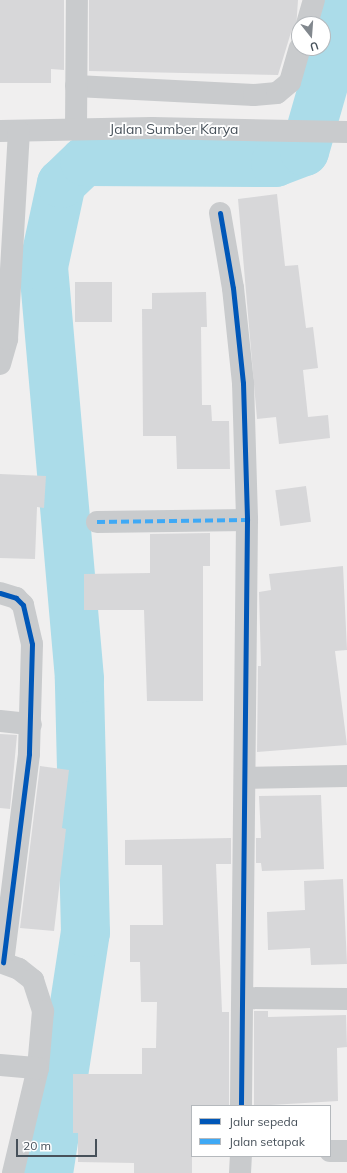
<!DOCTYPE html>
<style>
body{margin:0}
#map{position:relative;width:347px;height:1173px;overflow:hidden;background:#f0efef;font-family:Mulish,sans-serif}
div>[style]{position:absolute}
[style*='--x']{left:calc(var(--x)*1px);top:calc(var(--y)*1px);width:calc(var(--w)*1px);rotate:calc(var(--a)*1deg)}
.river>*{height:49px;margin:-24.5px;padding:0 24.5px;transform-origin:24.5px;border-radius:24.5px;background:#abdce9}
.building>*{inset:0;background:#d7d7d9;transform-origin:0 0}
.minor>*{height:22px;margin:-11px;padding:0 11px;transform-origin:11px;border-radius:11px;background:#c9cbcd}
.quiet>*{height:4px;margin-top:-2px;transform-origin:0;background:repeating-linear-gradient(90deg,#3fa9f5 0 8px,transparent 0 12px)}
.cycleway>*{height:5px;margin:-2.5px;padding:0 2.5px;transform-origin:2.5px;border-radius:2.5px;background:#0057b8}
span{translate:-50% -50%;white-space:nowrap;text-align:center;line-height:1.15;-webkit-text-stroke:3.5px #fff;paint-order:stroke}
.street-label{font-size:14px;color:#47515a}
.legend{position:absolute;left:191px;top:1105px;width:140px;height:52px;box-sizing:border-box;background:#fff;border:1px solid #b5b9bd;margin:0;padding:5px 7px;list-style:none;font-size:12px;color:#47515a}
.legend li{display:flex;align-items:center;gap:8px;height:20px}
.legend b{width:20px;border:1px solid #b5b9bd}
.north{position:absolute;left:291px;top:16px;width:40px;height:40px;box-sizing:border-box;background:#fff;border:1px solid #b5b9bd;border-radius:50%;rotate:163deg;font-size:11px;font-weight:700;line-height:16px;text-align:center;color:#47515a}
.north::after{content:'';display:block;margin:auto;width:14px;height:18px;background:#82888e;clip-path:polygon(50% 0,100% 100%,50% 72%,0 100%)}
.scale{position:absolute;left:16px;top:1139px;width:81px;height:18px;box-sizing:border-box;border:2px solid #47515a;border-top:0;padding-left:5px;font-size:12px;line-height:14px;white-space:nowrap;color:#47515a;-webkit-text-stroke:3px #fff;paint-order:stroke}
</style>
<div id="map">
<div class="river">
<div style="--x:48;--y:1173;--w:244;--a:-81.3"></div>
<div style="--x:85;--y:932;--w:254;--a:-91.4"></div>
<div style="--x:79;--y:678;--w:414;--a:-95"></div>
<div style="--x:43;--y:266;--w:85;--a:-77.8"></div>
<div style="--x:61;--y:183;--w:32;--a:-44"></div>
<div style="--x:84;--y:161;--w:191;--a:0.3"></div>
<div style="--x:275;--y:162;--w:31;--a:-21"></div>
<div style="--x:304;--y:151;--w:156;--a:-74"></div>
</div>
<div class="building">
<div style="clip-path:polygon(0 0,64px 0,64px 70px,51px 69px,51px 83px,0 83px)"></div>
<div style="clip-path:polygon(89px 0,298px 0,296px 29px,292px 29px,278px 75px,89px 71px)"></div>
<div style="clip-path:polygon(277px 194px,285px 266px,298px 265px,306px 328px,313px 327px,318px 368px,303px 370px,308px 417px,328px 415px,330px 438px,279px 444px,276px 417px,257px 419px,238px 199px)"></div>
<div style="left:112px;top:282px;width:40px;height:37px;rotate:90deg"></div>
<div style="clip-path:polygon(206px 292px,207px 327px,201px 327px,202px 405px,211px 405px,212px 421px,229px 421px,230px 469px,177px 469px,176px 436px,143px 436px,142px 309px,152px 309px,152px 293px)"></div>
<div style="clip-path:polygon(0 474px,46px 476px,44px 508px,37px 507px,35px 559px,0 558px)"></div>
<div style="left:306px;top:486px;width:36px;height:31px;rotate:82deg"></div>
<div style="clip-path:polygon(210px 533px,210px 566px,203px 566px,203px 701px,147px 701px,144px 610px,84px 610px,84px 574px,150px 573px,150px 534px)"></div>
<div style="clip-path:polygon(343px 566px,347px 650px,335px 651px,347px 745px,257px 752px,258px 666px,261px 666px,259px 592px,271px 590px,269px 574px)"></div>
<div style="clip-path:polygon(0 734px,17px 735px,10px 809px,0 808px)"></div>
<div style="clip-path:polygon(40px 766px,69px 770px,62px 828px,66px 829px,54px 931px,20px 928px)"></div>
<div style="clip-path:polygon(321px 795px,324px 869px,262px 871px,261px 863px,256px 863px,256px 838px,261px 838px,259px 796px)"></div>
<div style="clip-path:polygon(231px 838px,231px 864px,216px 864px,222px 1012px,229px 1012px,229px 1106px,192px 1106px,192px 1173px,134px 1173px,134px 1163px,78px 1162px,78px 1133px,73px 1133px,73px 1074px,142px 1074px,142px 1048px,156px 1048px,157px 1002px,141px 1002px,140px 962px,130px 962px,130px 925px,163px 925px,162px 865px,125px 865px,125px 840px)"></div>
<div style="clip-path:polygon(343px 879px,347px 964px,311px 965px,310px 948px,268px 950px,267px 912px,305px 910px,304px 881px)"></div>
<div style="clip-path:polygon(254px 1011px,268px 1011px,268px 1017px,346px 1015px,347px 1047px,337px 1048px,338px 1101px,254px 1106px)"></div>
</div>
<div class="minor">
<div style="--x:307;--y:24;--w:25;--a:-74"></div>
<div style="--x:76;--y:86;--w:178;--a:2.9"></div>
<div style="--x:254;--y:95;--w:23;--a:-5"></div>
<div style="--x:277;--y:93;--w:17;--a:-40"></div>
<div style="--x:290;--y:82;--w:35;--a:-74"></div>
<div style="--x:76;--y:129;--w:129;--a:-89.6"></div>
<div style="--x:0;--y:131;--w:152;--a:-1.1"></div>
<div style="--x:152;--y:128;--w:195;--a:1.2"></div>
<div style="--x:220;--y:213;--w:76;--a:80.2"></div>
<div style="--x:233;--y:288;--w:96;--a:84"></div>
<div style="--x:243;--y:383;--w:137;--a:88.3"></div>
<div style="--x:247;--y:520;--w:586;--a:90.59"></div>
<div style="--x:0;--y:364;--w:26;--a:-74"></div>
<div style="--x:7;--y:339;--w:208;--a:-86.7"></div>
<div style="--x:97;--y:522;--w:150;--a:-0.8"></div>
<div style="--x:0;--y:593;--w:17;--a:17"></div>
<div style="--x:16;--y:598;--w:10;--a:45"></div>
<div style="--x:23;--y:605;--w:40;--a:77"></div>
<div style="--x:32;--y:644;--w:110;--a:91.6"></div>
<div style="--x:29;--y:754;--w:210;--a:97.1"></div>
<div style="--x:0;--y:721;--w:31;--a:6"></div>
<div style="--x:245;--y:778;--w:102;--a:-1.1"></div>
<div style="--x:0;--y:962;--w:20;--a:20"></div>
<div style="--x:19;--y:969;--w:18;--a:38"></div>
<div style="--x:33;--y:980;--w:33;--a:72"></div>
<div style="--x:43;--y:1011;--w:57;--a:95"></div>
<div style="--x:38;--y:1068;--w:108;--a:103.4"></div>
<div style="--x:243;--y:998;--w:104;--a:0.6"></div>
<div style="--x:0;--y:1065;--w:38;--a:5"></div>
<div style="--x:330;--y:1151;--w:17;--a:0"></div>
<div style="--x:240;--y:1173;--w:17;--a:-87"></div>
</div>
<div class="quiet">
<div style="--x:97;--y:522;--w:150;--a:-0.8"></div>
</div>
<div class="cycleway">
<div style="--x:220;--y:213;--w:76;--a:80.2"></div>
<div style="--x:233;--y:288;--w:96;--a:84"></div>
<div style="--x:243;--y:383;--w:137;--a:88.3"></div>
<div style="--x:247;--y:520;--w:586;--a:90.59"></div>
<div style="--x:0;--y:593;--w:17;--a:17"></div>
<div style="--x:16;--y:598;--w:10;--a:45"></div>
<div style="--x:23;--y:605;--w:40;--a:77"></div>
<div style="--x:32;--y:644;--w:110;--a:91.6"></div>
<div style="--x:29;--y:754;--w:210;--a:97.1"></div>
</div>
<div class="street-label">
<span style="left:174px;top:129px">Jalan Sumber Karya</span>
</div>
<ul class="legend">
<li><b style="height:5px;background:#0057b8"></b>Jalur sepeda</li>
<li><b style="height:5px;background:#3fa9f5"></b>Jalan setapak</li>
</ul>
<div class="north">U</div>
<div class="scale">20 m</div>
</div>
